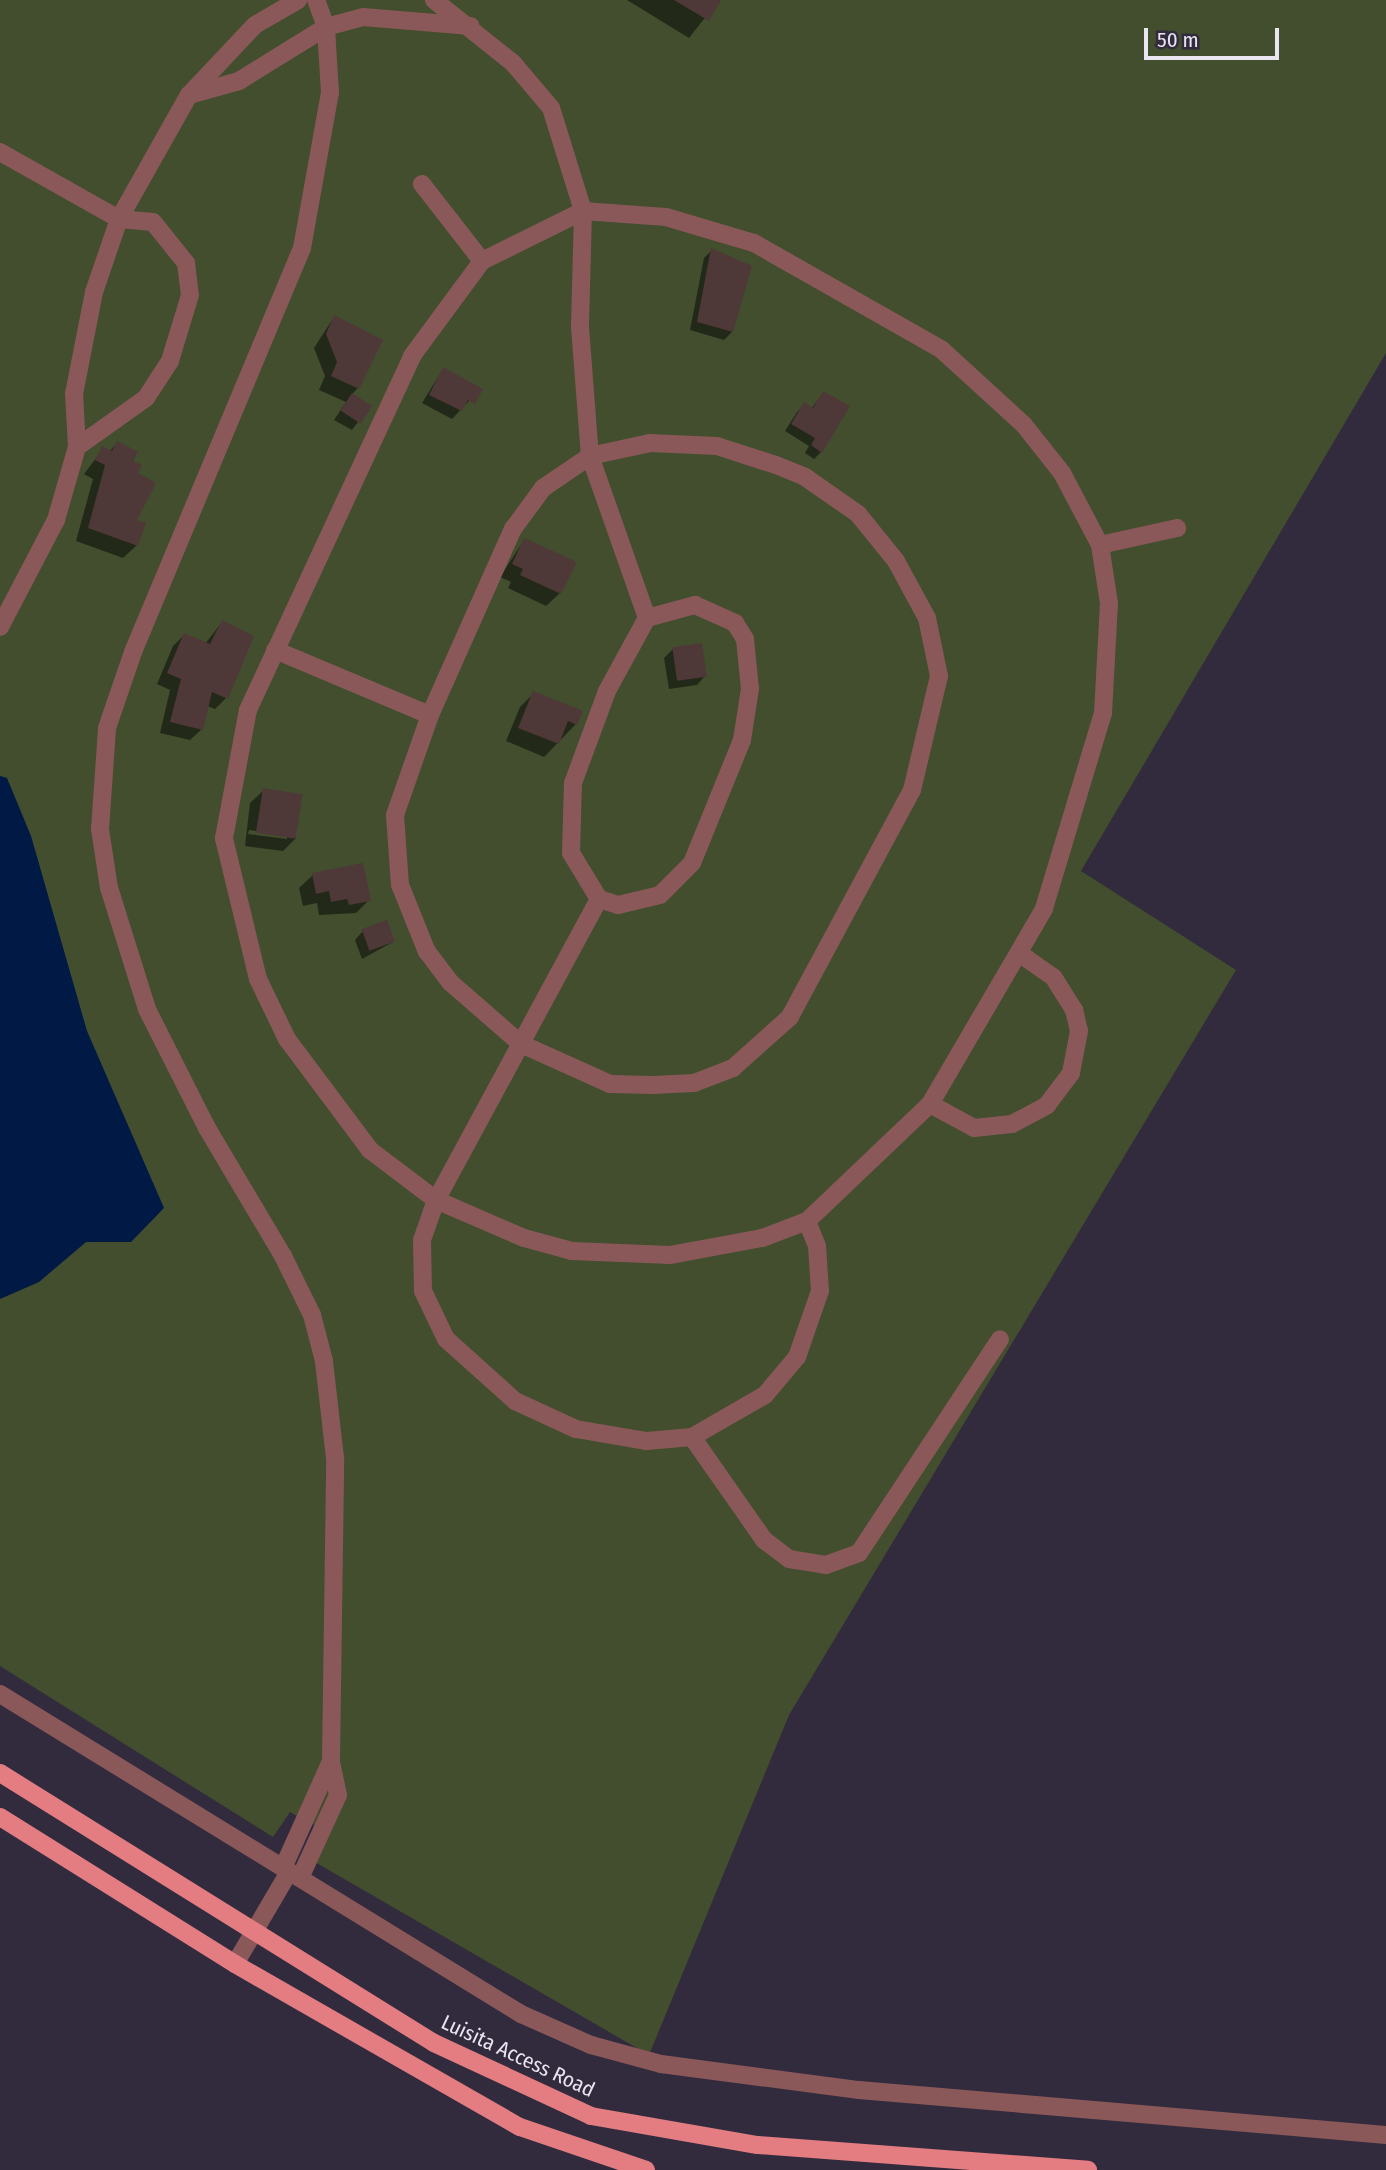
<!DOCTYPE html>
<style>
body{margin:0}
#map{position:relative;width:1386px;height:2170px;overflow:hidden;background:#312b3d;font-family:"Fira Sans Condensed",sans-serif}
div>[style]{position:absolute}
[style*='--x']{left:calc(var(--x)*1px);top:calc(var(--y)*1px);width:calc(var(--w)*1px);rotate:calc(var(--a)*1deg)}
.green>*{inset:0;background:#424e2d}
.water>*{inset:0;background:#011945}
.shadow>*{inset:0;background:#0007}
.building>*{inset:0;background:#4f3838;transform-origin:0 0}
.minor>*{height:18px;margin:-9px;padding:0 9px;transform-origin:9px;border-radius:9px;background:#8a5859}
.major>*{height:18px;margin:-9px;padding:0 9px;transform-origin:9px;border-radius:9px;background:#e37d81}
span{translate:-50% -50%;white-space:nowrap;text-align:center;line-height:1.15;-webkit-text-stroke:5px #312b3d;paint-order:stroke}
.street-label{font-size:21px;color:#e9e5f1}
.scale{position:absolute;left:1144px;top:28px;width:135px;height:32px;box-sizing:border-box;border:4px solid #e9e5f1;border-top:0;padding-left:9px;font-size:21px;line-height:24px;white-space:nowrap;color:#e9e5f1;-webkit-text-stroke:5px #312b3d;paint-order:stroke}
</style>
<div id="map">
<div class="green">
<div style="clip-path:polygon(0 0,1386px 0,1386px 353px,1081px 871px,1236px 970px,789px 1715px,649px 2055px,313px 1861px,329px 1835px,325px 1831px,290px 1812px,273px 1837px,0 1666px)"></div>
</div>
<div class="water">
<div style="clip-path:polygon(0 776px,7px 778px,31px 836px,87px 1031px,164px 1208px,131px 1242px,86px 1242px,39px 1282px,0 1299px)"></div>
</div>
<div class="shadow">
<div style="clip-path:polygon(627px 0,719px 0,689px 38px)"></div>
<div style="clip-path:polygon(712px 250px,732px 332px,724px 340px,690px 330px,704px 258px)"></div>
<div style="clip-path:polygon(334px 317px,358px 388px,351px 395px,370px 406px,352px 430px,334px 420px,346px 402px,319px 390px,325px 376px,314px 348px)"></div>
<div style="clip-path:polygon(443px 369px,480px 389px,452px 419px,422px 403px)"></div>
<div style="clip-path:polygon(823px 393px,821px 452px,814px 459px,805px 453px,809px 446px,785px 431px,797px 412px,804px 405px,811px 409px)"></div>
<div style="clip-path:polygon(117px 443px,136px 474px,137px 545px,123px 558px,76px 541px,93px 479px,84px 474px,103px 449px,109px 452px)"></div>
<div style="clip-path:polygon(524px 540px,560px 593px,546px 606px,508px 588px,511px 582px,500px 577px)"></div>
<div style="clip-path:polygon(222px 622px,226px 698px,215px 709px,207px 706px,202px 729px,190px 740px,160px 733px,170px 690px,157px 684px,173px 646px,184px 635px,205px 644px)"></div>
<div style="clip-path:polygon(673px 649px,705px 676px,697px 685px,669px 689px,664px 658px)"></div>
<div style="clip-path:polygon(534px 693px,576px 724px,544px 757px,506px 741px,520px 707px)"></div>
<div style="clip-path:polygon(evenodd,264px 790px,296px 838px,283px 851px,245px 846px,250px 803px,264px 790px,249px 830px,287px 835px,287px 839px,248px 834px,249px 830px)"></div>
<div style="clip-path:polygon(313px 875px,369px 900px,356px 913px,319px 915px,317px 903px,303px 906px,299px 888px)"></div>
<div style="clip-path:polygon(363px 931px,393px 942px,362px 959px,355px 940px)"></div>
</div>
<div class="building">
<div style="clip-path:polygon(674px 0,721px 0,709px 21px)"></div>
<div style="clip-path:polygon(711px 248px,752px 266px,733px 332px,697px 322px)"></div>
<div style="clip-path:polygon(334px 315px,383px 340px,359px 389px,331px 376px,337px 362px,326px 334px)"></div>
<div style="clip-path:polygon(443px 367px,483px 389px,475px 404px,468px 400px,462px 411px,429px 395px)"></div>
<div style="clip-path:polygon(823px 391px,850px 406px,822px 453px,811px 445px,815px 438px,791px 424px,804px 402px,813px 408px)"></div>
<div style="left:352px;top:393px;width:24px;height:21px;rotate:33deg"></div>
<div style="clip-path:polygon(117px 441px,138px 452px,133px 461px,142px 465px,138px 473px,156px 483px,137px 520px,146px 523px,138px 546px,88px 528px,105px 465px,95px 460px,102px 446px,112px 451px)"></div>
<div style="clip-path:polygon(524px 538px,577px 562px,561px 594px,520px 575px,523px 569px,512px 564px)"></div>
<div style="clip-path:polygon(222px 620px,254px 636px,228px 699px,212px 692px,203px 730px,170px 722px,181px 679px,167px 673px,184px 633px,210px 644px)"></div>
<div style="left:702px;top:643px;width:34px;height:30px;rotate:82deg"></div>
<div style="clip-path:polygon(533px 691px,583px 711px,577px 725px,568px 721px,559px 744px,518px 728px)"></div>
<div style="left:263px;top:788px;width:40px;height:45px;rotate:9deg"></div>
<div style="clip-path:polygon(363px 863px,371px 901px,349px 905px,347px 899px,331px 902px,329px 891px,316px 894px,312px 873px)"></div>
<div style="left:387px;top:920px;width:23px;height:27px;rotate:70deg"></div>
</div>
<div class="minor">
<div style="--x:434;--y:0;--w:101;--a:38.6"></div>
<div style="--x:513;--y:63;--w:59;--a:49.8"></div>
<div style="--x:551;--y:108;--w:108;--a:72.7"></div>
<div style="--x:583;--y:211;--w:116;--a:91.5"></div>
<div style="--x:580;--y:327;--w:129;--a:85.6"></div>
<div style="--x:590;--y:456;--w:172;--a:70.6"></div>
<div style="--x:189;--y:95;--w:52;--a:-15.6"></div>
<div style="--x:239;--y:81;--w:102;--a:-31.8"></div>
<div style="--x:326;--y:27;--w:38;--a:-15"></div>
<div style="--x:363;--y:17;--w:108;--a:4.8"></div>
<div style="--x:0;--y:152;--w:137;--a:29.4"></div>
<div style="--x:119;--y:219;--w:34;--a:5"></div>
<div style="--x:153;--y:222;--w:53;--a:51.2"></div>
<div style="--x:186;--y:263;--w:32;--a:83"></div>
<div style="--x:190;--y:295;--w:69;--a:106.9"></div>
<div style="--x:170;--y:361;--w:44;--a:123"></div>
<div style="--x:146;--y:398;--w:85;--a:144.6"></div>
<div style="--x:422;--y:184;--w:98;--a:52.1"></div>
<div style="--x:583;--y:211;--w:83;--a:4.1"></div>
<div style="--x:666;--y:217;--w:92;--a:16.5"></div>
<div style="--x:754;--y:243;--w:216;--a:29.6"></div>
<div style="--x:942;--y:350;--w:111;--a:42.4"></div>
<div style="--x:1024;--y:425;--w:61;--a:51.6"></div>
<div style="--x:1062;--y:473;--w:81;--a:62.2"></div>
<div style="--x:1100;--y:545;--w:59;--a:81.2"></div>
<div style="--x:1109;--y:603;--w:110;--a:93.1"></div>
<div style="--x:1103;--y:713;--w:205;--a:106.8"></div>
<div style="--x:1044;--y:909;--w:226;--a:120.3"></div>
<div style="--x:930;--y:1104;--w:170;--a:136.4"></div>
<div style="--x:807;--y:1221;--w:48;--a:159.3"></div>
<div style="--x:762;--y:1238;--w:94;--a:169.5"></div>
<div style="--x:670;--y:1255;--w:98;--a:-177.7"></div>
<div style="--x:572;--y:1251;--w:50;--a:-164.8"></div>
<div style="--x:524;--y:1238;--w:96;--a:-156.6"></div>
<div style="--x:436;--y:1200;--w:83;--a:-142.9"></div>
<div style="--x:370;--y:1150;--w:139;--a:-126.8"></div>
<div style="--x:287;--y:1039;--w:67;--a:-115.8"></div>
<div style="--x:258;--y:979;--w:145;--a:-103.6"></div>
<div style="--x:224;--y:838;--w:130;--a:-79.4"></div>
<div style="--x:248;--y:710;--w:390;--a:-65.1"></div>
<div style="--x:412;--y:356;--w:118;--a:-53.6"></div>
<div style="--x:482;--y:261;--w:113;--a:-26.3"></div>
<div style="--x:650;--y:443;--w:67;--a:2.6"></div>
<div style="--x:717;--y:446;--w:62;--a:17.9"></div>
<div style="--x:776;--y:465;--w:31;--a:22"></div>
<div style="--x:805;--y:477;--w:65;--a:34.9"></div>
<div style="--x:858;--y:514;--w:60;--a:51"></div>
<div style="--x:896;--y:561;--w:65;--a:61.5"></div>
<div style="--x:927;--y:618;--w:59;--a:78.3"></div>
<div style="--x:939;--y:676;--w:117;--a:103.3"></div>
<div style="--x:912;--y:790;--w:258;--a:118.3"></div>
<div style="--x:790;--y:1017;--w:76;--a:138.2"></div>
<div style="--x:733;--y:1068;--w:42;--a:159"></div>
<div style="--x:694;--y:1083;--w:41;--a:177.2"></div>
<div style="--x:653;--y:1085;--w:43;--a:-178.7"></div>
<div style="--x:610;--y:1084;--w:98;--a:-155.8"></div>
<div style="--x:521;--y:1044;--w:94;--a:-138.9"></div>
<div style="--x:450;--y:982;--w:38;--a:-127"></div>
<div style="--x:427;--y:952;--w:72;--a:-111.9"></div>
<div style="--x:400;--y:885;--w:70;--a:-94.1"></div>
<div style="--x:395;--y:815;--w:106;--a:-70.7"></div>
<div style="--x:430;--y:715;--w:204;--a:-66"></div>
<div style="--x:513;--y:529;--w:51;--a:-53.8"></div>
<div style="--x:543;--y:488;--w:57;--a:-34.2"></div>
<div style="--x:590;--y:456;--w:61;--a:-12.2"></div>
<div style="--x:1100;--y:545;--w:79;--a:-12.4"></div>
<div style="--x:695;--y:605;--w:44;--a:24.2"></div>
<div style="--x:735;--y:623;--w:19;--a:58"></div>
<div style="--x:745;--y:639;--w:50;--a:84.3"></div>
<div style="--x:750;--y:689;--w:52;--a:98.9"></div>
<div style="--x:742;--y:740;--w:133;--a:112.1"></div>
<div style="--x:692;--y:863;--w:45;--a:135"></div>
<div style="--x:660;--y:895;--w:43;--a:166.6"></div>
<div style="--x:618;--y:905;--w:20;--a:-162"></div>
<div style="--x:599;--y:899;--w:54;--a:-121.3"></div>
<div style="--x:571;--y:853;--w:70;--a:-88.4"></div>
<div style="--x:573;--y:783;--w:98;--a:-69.7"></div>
<div style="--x:607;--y:691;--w:83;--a:-61.3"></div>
<div style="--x:647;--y:618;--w:50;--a:-15.2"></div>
<div style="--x:0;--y:627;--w:121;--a:-62.4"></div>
<div style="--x:56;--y:520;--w:76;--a:-74"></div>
<div style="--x:77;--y:447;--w:53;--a:-93.2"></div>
<div style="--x:74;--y:394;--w:104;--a:-78.9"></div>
<div style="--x:94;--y:292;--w:77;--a:-71.1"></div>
<div style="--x:119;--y:219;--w:142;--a:-60.6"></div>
<div style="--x:189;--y:95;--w:96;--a:-46.7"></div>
<div style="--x:255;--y:25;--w:50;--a:-30.2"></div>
<div style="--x:275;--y:650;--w:168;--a:22.8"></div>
<div style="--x:599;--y:899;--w:342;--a:118.4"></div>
<div style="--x:436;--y:1200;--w:42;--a:109.3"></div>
<div style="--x:422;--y:1240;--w:51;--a:88.9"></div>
<div style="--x:423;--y:1291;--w:53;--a:64.4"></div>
<div style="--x:446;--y:1339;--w:93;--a:41.9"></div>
<div style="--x:515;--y:1401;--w:67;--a:24.7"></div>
<div style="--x:576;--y:1429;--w:72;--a:9.6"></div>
<div style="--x:647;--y:1441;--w:45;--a:-5.1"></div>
<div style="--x:692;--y:1437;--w:84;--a:-29.9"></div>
<div style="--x:765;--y:1395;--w:50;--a:-49.9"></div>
<div style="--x:797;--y:1357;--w:70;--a:-70.8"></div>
<div style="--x:820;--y:1291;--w:45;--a:-93.8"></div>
<div style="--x:817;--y:1246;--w:27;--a:-112"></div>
<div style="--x:930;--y:1104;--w:50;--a:28.6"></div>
<div style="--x:974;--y:1128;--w:38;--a:-6"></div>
<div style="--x:1012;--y:1124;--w:40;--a:-28"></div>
<div style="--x:1047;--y:1105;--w:40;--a:-53"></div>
<div style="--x:1071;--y:1073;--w:43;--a:-79.2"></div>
<div style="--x:1079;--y:1031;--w:22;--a:-103"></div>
<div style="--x:1074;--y:1010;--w:39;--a:-122"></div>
<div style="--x:1053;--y:977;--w:38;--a:-145"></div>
<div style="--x:692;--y:1437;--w:126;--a:55"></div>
<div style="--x:764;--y:1540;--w:31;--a:37"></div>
<div style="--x:789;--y:1559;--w:37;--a:9"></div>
<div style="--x:826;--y:1565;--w:35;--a:-20"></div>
<div style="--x:859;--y:1553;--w:256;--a:-56.6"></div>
<div style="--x:0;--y:1694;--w:611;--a:31.56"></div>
<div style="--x:521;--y:2014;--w:77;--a:23.9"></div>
<div style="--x:591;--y:2045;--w:73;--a:15.2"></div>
<div style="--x:661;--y:2064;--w:200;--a:7.5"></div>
<div style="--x:859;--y:2090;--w:529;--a:4.88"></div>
<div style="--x:283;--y:1868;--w:117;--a:-65.8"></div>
<div style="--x:300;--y:1878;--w:91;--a:-65.4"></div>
<div style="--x:338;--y:1795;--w:35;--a:-102"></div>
<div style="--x:331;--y:1761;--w:303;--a:-89.2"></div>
<div style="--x:335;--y:1458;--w:98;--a:-96.5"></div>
<div style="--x:324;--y:1361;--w:48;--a:-104.6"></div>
<div style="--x:312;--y:1315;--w:66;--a:-116.2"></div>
<div style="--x:283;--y:1256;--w:149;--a:-120.7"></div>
<div style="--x:207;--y:1128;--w:133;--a:-116.8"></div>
<div style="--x:147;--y:1009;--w:127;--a:-107.4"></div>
<div style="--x:109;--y:888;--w:60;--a:-98.7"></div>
<div style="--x:100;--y:829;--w:101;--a:-86"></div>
<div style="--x:107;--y:728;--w:80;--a:-71.1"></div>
<div style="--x:133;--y:652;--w:438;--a:-67.3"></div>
<div style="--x:302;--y:248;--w:158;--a:-79.8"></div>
<div style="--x:330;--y:93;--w:66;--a:-93.5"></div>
<div style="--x:326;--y:27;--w:29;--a:-110"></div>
<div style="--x:235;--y:1964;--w:107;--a:-59.6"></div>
</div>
<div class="major">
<div style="--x:0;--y:1773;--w:511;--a:31.89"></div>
<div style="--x:434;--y:2043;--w:173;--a:24.9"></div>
<div style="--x:591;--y:2116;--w:169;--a:9.9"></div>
<div style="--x:758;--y:2145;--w:331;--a:4.3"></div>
<div style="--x:0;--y:1817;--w:277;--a:32"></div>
<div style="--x:235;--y:1964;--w:328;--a:29.8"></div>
<div style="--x:520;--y:2127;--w:133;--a:18.8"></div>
</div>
<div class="street-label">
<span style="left:518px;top:2056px;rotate:25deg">Luisita Access Road</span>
</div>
<div class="scale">50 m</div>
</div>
